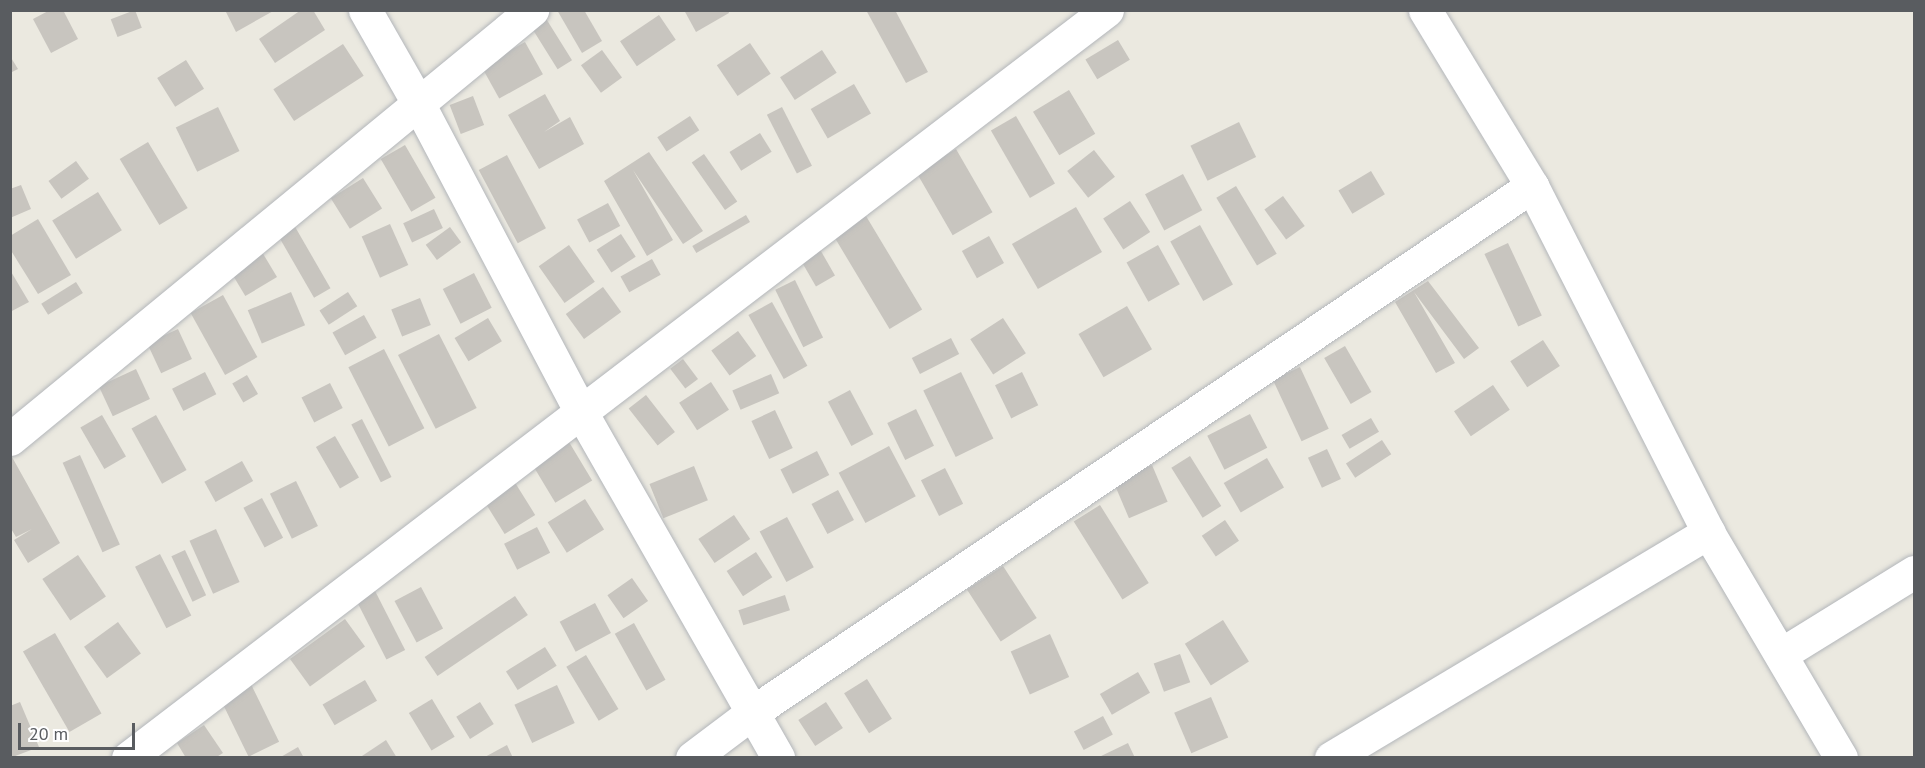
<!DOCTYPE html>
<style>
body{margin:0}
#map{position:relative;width:1925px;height:768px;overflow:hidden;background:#ebe9e0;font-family:"PT Sans",sans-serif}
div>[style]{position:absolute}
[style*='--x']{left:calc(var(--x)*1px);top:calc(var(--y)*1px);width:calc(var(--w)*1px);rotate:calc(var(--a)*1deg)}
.building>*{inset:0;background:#c8c5bf;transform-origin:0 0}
.roads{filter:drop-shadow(0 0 2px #b3b6ba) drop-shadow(0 0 2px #b3b6ba)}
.minor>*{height:33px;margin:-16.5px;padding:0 16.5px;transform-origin:16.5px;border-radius:16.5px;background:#fff}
span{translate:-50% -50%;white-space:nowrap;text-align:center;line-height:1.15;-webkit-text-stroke:4.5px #fff;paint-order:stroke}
.frame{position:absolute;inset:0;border:12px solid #595c60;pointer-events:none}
.scale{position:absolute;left:18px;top:723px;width:117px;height:27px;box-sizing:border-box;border:3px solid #595c60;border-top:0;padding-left:8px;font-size:18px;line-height:21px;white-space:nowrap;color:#595c60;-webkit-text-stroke:4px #fff;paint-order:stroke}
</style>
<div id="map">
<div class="building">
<div style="clip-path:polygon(50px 10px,63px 10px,78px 39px,51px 53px,33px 19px)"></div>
<div style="left:135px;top:10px;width:19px;height:26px;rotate:69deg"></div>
<div style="clip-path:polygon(225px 10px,275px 10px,236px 32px)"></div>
<div style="clip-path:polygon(301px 10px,313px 10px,325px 30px,275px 63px,259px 39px)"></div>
<div style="clip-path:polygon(557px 10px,584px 10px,602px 41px,582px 53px)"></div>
<div style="clip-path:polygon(684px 10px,728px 10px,729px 13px,696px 32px)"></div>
<div style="clip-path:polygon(866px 10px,895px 10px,928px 72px,906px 83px)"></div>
<div style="left:659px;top:15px;width:30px;height:47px;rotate:56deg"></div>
<div style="left:545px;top:17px;width:51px;height:17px;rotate:58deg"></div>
<div style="left:1118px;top:40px;width:23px;height:38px;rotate:59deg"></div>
<div style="left:525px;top:42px;width:37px;height:50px;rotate:61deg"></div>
<div style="left:750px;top:43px;width:37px;height:40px;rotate:56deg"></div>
<div style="left:343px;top:44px;width:38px;height:83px;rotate:57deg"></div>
<div style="left:602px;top:50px;width:34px;height:26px;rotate:54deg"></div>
<div style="left:822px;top:50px;width:27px;height:50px;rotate:57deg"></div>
<div style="clip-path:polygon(10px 56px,18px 69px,10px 73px)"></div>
<div style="left:186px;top:60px;width:34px;height:34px;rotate:58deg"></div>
<div style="left:854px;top:84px;width:34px;height:50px;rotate:60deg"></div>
<div style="left:1069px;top:90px;width:51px;height:42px;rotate:59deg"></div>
<div style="clip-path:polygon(545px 94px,560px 121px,544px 132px,570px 117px,584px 144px,539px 169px,508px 115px)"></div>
<div style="left:473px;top:96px;width:31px;height:25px;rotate:69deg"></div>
<div style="left:218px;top:107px;width:49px;height:47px;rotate:64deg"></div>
<div style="left:782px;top:107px;width:66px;height:17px;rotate:63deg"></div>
<div style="left:690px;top:116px;width:17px;height:39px;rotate:57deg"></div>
<div style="left:1016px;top:116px;width:78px;height:29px;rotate:60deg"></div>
<div style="left:1239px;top:122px;width:39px;height:54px;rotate:64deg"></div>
<div style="left:760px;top:133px;width:22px;height:36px;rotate:58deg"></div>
<div style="left:148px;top:142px;width:77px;height:33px;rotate:59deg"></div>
<div style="left:405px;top:145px;width:61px;height:28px;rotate:60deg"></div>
<div style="left:956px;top:149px;width:73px;height:46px;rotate:60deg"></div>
<div style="left:1094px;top:150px;width:34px;height:34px;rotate:52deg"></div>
<div style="clip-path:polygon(649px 152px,703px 231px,683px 244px,633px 170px,673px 240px,647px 256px,604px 181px)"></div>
<div style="left:704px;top:154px;width:58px;height:15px;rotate:55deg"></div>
<div style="left:507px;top:155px;width:83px;height:32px;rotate:62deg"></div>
<div style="left:76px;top:161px;width:22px;height:34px;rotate:54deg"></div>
<div style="left:1371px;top:171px;width:27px;height:38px;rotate:59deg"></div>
<div style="left:1183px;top:174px;width:41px;height:43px;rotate:62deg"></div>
<div style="left:363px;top:178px;width:36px;height:38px;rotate:58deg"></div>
<div style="clip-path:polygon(21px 185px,31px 209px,10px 218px,10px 189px)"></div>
<div style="left:1236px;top:186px;width:79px;height:23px;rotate:59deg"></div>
<div style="left:98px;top:192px;width:45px;height:54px;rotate:58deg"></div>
<div style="left:1283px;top:196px;width:37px;height:23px;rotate:54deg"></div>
<div style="left:1130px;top:201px;width:37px;height:32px;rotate:57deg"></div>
<div style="left:608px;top:203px;width:26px;height:35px;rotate:62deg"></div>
<div style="left:1076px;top:207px;width:52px;height:74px;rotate:60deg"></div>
<div style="left:434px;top:209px;width:21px;height:34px;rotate:65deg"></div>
<div style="left:746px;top:215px;width:8px;height:62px;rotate:60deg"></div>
<div style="left:866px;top:216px;width:109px;height:38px;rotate:59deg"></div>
<div style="clip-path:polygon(38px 219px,71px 275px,38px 294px,10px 249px,10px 236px)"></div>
<div style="left:390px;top:224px;width:45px;height:31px;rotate:66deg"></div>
<div style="left:294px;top:225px;width:73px;height:19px;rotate:60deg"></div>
<div style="left:1200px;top:225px;width:68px;height:34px;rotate:61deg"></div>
<div style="left:450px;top:227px;width:19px;height:30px;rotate:54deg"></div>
<div style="left:621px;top:234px;width:27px;height:29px;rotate:57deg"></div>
<div style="left:989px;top:236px;width:31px;height:31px;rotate:61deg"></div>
<div style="left:1508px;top:243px;width:80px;height:26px;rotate:65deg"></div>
<div style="left:569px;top:245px;width:45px;height:37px;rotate:55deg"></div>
<div style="left:1158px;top:245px;width:45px;height:36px;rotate:61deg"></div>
<div style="left:818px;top:246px;width:34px;height:22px;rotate:60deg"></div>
<div style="left:259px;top:247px;width:35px;height:37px;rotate:59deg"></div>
<div style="left:652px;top:259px;width:18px;height:36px;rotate:61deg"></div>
<div style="clip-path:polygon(10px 270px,29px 302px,10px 312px)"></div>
<div style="left:474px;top:273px;width:39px;height:35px;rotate:63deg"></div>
<div style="left:795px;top:280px;width:64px;height:22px;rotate:64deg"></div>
<div style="clip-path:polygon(1428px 281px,1479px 348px,1464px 359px,1414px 292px,1455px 363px,1436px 373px,1395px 302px)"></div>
<div style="left:76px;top:282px;width:13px;height:41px;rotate:58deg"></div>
<div style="left:603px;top:287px;width:31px;height:46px;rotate:54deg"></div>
<div style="left:291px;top:292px;width:36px;height:47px;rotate:67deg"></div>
<div style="left:348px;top:292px;width:17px;height:34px;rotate:57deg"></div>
<div style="left:223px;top:295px;width:71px;height:37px;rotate:61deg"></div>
<div style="left:420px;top:298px;width:29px;height:31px;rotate:68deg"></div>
<div style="left:772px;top:302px;width:73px;height:27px;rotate:61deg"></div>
<div style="left:1127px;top:306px;width:50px;height:56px;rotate:60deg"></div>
<div style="left:364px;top:315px;width:26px;height:36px;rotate:61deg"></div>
<div style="left:488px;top:318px;width:27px;height:39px;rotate:59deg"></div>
<div style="left:1003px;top:318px;width:42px;height:39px;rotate:57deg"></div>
<div style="left:178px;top:329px;width:33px;height:34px;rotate:65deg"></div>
<div style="left:738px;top:331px;width:31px;height:33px;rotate:54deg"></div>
<div style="left:439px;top:334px;width:83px;height:46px;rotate:63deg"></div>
<div style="left:951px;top:338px;width:18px;height:44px;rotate:63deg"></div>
<div style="left:1543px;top:340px;width:31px;height:39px;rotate:57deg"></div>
<div style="left:1345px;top:346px;width:53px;height:24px;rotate:60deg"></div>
<div style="left:384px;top:349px;width:89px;height:40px;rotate:63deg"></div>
<div style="left:683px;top:359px;width:25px;height:16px;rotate:53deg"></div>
<div style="left:1300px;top:367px;width:68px;height:30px;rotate:65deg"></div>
<div style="left:136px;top:369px;width:33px;height:41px;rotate:65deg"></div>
<div style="left:205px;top:372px;width:25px;height:37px;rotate:63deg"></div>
<div style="left:961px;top:372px;width:74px;height:42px;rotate:64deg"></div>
<div style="left:1022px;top:372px;width:37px;height:30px;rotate:64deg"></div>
<div style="left:771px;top:374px;width:21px;height:42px;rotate:67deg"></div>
<div style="left:247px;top:375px;width:22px;height:17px;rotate:60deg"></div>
<div style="left:711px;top:382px;width:33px;height:38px;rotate:57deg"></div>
<div style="left:330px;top:383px;width:28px;height:32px;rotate:63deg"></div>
<div style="left:1493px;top:385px;width:30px;height:47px;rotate:56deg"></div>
<div style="left:850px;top:390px;width:50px;height:25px;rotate:62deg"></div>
<div style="left:646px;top:395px;width:47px;height:22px;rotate:52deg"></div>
<div style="left:916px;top:409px;width:41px;height:32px;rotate:64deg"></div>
<div style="left:775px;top:410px;width:42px;height:26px;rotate:65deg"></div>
<div style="left:1250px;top:414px;width:38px;height:48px;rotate:63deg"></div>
<div style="left:102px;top:415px;width:48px;height:25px;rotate:60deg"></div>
<div style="left:156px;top:415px;width:63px;height:28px;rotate:61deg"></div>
<div style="left:1371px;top:418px;width:16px;height:34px;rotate:60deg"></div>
<div style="left:362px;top:419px;width:65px;height:12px;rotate:63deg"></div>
<div style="left:335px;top:436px;width:48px;height:22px;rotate:60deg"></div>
<div style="left:1382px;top:440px;width:17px;height:43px;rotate:57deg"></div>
<div style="left:569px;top:442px;width:45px;height:43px;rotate:59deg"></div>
<div style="left:889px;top:446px;width:57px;height:57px;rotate:62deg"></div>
<div style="left:1327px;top:449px;width:33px;height:21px;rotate:65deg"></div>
<div style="left:817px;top:451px;width:27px;height:41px;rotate:63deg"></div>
<div style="left:80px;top:455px;width:98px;height:19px;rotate:66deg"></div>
<div style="left:1190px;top:456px;width:59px;height:22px;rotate:58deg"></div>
<div style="clip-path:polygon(12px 457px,60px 543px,28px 563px,14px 540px,32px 529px,16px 537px,10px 527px)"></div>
<div style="left:1267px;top:458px;width:34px;height:50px;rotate:60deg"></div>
<div style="left:242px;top:461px;width:23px;height:43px;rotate:61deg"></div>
<div style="left:1152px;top:465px;width:40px;height:42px;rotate:67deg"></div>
<div style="left:694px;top:466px;width:37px;height:48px;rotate:68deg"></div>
<div style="left:945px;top:468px;width:40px;height:27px;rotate:63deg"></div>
<div style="left:296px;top:481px;width:50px;height:29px;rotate:64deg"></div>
<div style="left:514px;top:481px;width:40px;height:36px;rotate:58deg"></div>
<div style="left:838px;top:490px;width:34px;height:30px;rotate:62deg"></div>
<div style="left:262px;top:498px;width:45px;height:21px;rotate:62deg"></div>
<div style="left:585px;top:499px;width:36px;height:44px;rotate:58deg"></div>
<div style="left:1100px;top:505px;width:92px;height:31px;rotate:58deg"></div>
<div style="left:734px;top:515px;width:29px;height:43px;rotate:56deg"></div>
<div style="left:787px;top:517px;width:57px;height:31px;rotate:62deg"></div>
<div style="left:1225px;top:520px;width:25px;height:28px;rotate:56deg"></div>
<div style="left:537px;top:527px;width:29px;height:37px;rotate:63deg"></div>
<div style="left:216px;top:529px;width:58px;height:29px;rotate:66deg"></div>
<div style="left:185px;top:550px;width:50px;height:15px;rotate:65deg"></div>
<div style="left:756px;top:552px;width:30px;height:35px;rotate:57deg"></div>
<div style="left:160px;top:554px;width:69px;height:28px;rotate:63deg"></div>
<div style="left:78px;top:555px;width:50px;height:43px;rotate:56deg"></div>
<div style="left:1003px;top:566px;width:62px;height:43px;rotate:57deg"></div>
<div style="left:632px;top:578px;width:28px;height:30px;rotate:55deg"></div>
<div style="left:372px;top:585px;width:73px;height:21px;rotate:63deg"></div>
<div style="left:421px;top:587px;width:47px;height:30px;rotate:62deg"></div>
<div style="left:785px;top:595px;width:16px;height:49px;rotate:72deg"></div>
<div style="left:515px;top:596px;width:23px;height:109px;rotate:56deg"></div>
<div style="left:595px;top:603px;width:34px;height:40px;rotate:62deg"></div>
<div style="left:345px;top:619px;width:34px;height:68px;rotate:54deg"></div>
<div style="left:1223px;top:620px;width:49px;height:45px;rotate:58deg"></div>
<div style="left:118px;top:622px;width:39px;height:42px;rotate:54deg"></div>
<div style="left:634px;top:623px;width:65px;height:22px;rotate:61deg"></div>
<div style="left:55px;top:633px;width:93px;height:37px;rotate:60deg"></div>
<div style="left:1050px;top:634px;width:47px;height:43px;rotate:66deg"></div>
<div style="left:545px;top:647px;width:22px;height:46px;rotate:58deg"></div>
<div style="left:1180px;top:654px;width:30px;height:28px;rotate:70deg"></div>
<div style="left:586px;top:655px;width:63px;height:23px;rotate:59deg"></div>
<div style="left:1138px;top:672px;width:24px;height:44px;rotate:60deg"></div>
<div style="left:248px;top:678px;width:71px;height:34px;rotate:64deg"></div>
<div style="left:867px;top:679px;width:47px;height:27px;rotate:58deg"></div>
<div style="left:365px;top:680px;width:24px;height:49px;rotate:60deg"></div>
<div style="left:557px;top:685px;width:42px;height:47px;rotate:65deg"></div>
<div style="left:1211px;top:697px;width:44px;height:40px;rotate:67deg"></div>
<div style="left:432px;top:699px;width:44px;height:27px;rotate:59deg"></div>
<div style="clip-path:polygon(20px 702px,39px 747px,10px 758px,10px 706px)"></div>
<div style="left:480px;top:702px;width:26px;height:28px;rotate:58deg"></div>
<div style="left:826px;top:702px;width:31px;height:33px;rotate:57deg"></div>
<div style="left:1103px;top:716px;width:21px;height:33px;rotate:62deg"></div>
<div style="clip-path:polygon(204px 725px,223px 753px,215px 758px,186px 758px,177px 743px)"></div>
<div style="clip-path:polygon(386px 740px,397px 758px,359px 758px)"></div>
<div style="clip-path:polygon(1128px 743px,1135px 758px,1097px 758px)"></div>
<div style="clip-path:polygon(507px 745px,513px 758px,483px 758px)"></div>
<div style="clip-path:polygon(298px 747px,304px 758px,279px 758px)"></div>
</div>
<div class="roads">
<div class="minor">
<div style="--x:365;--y:10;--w:107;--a:60.3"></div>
<div style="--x:418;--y:103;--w:349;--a:62.2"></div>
<div style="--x:581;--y:412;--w:398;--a:60.3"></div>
<div style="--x:1425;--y:10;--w:206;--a:58.7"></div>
<div style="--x:1532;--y:186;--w:388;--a:63"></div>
<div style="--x:1708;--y:532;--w:262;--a:59.5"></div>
<div style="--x:10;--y:439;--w:676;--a:-39.41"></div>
<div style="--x:1783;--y:653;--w:154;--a:-31.7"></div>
<div style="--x:128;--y:758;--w:1232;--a:-37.38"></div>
<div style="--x:692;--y:758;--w:76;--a:-37"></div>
<div style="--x:753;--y:712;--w:940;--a:-34.03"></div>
<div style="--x:1331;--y:758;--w:440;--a:-30.9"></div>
</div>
</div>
<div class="frame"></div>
<div class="scale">20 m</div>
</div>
